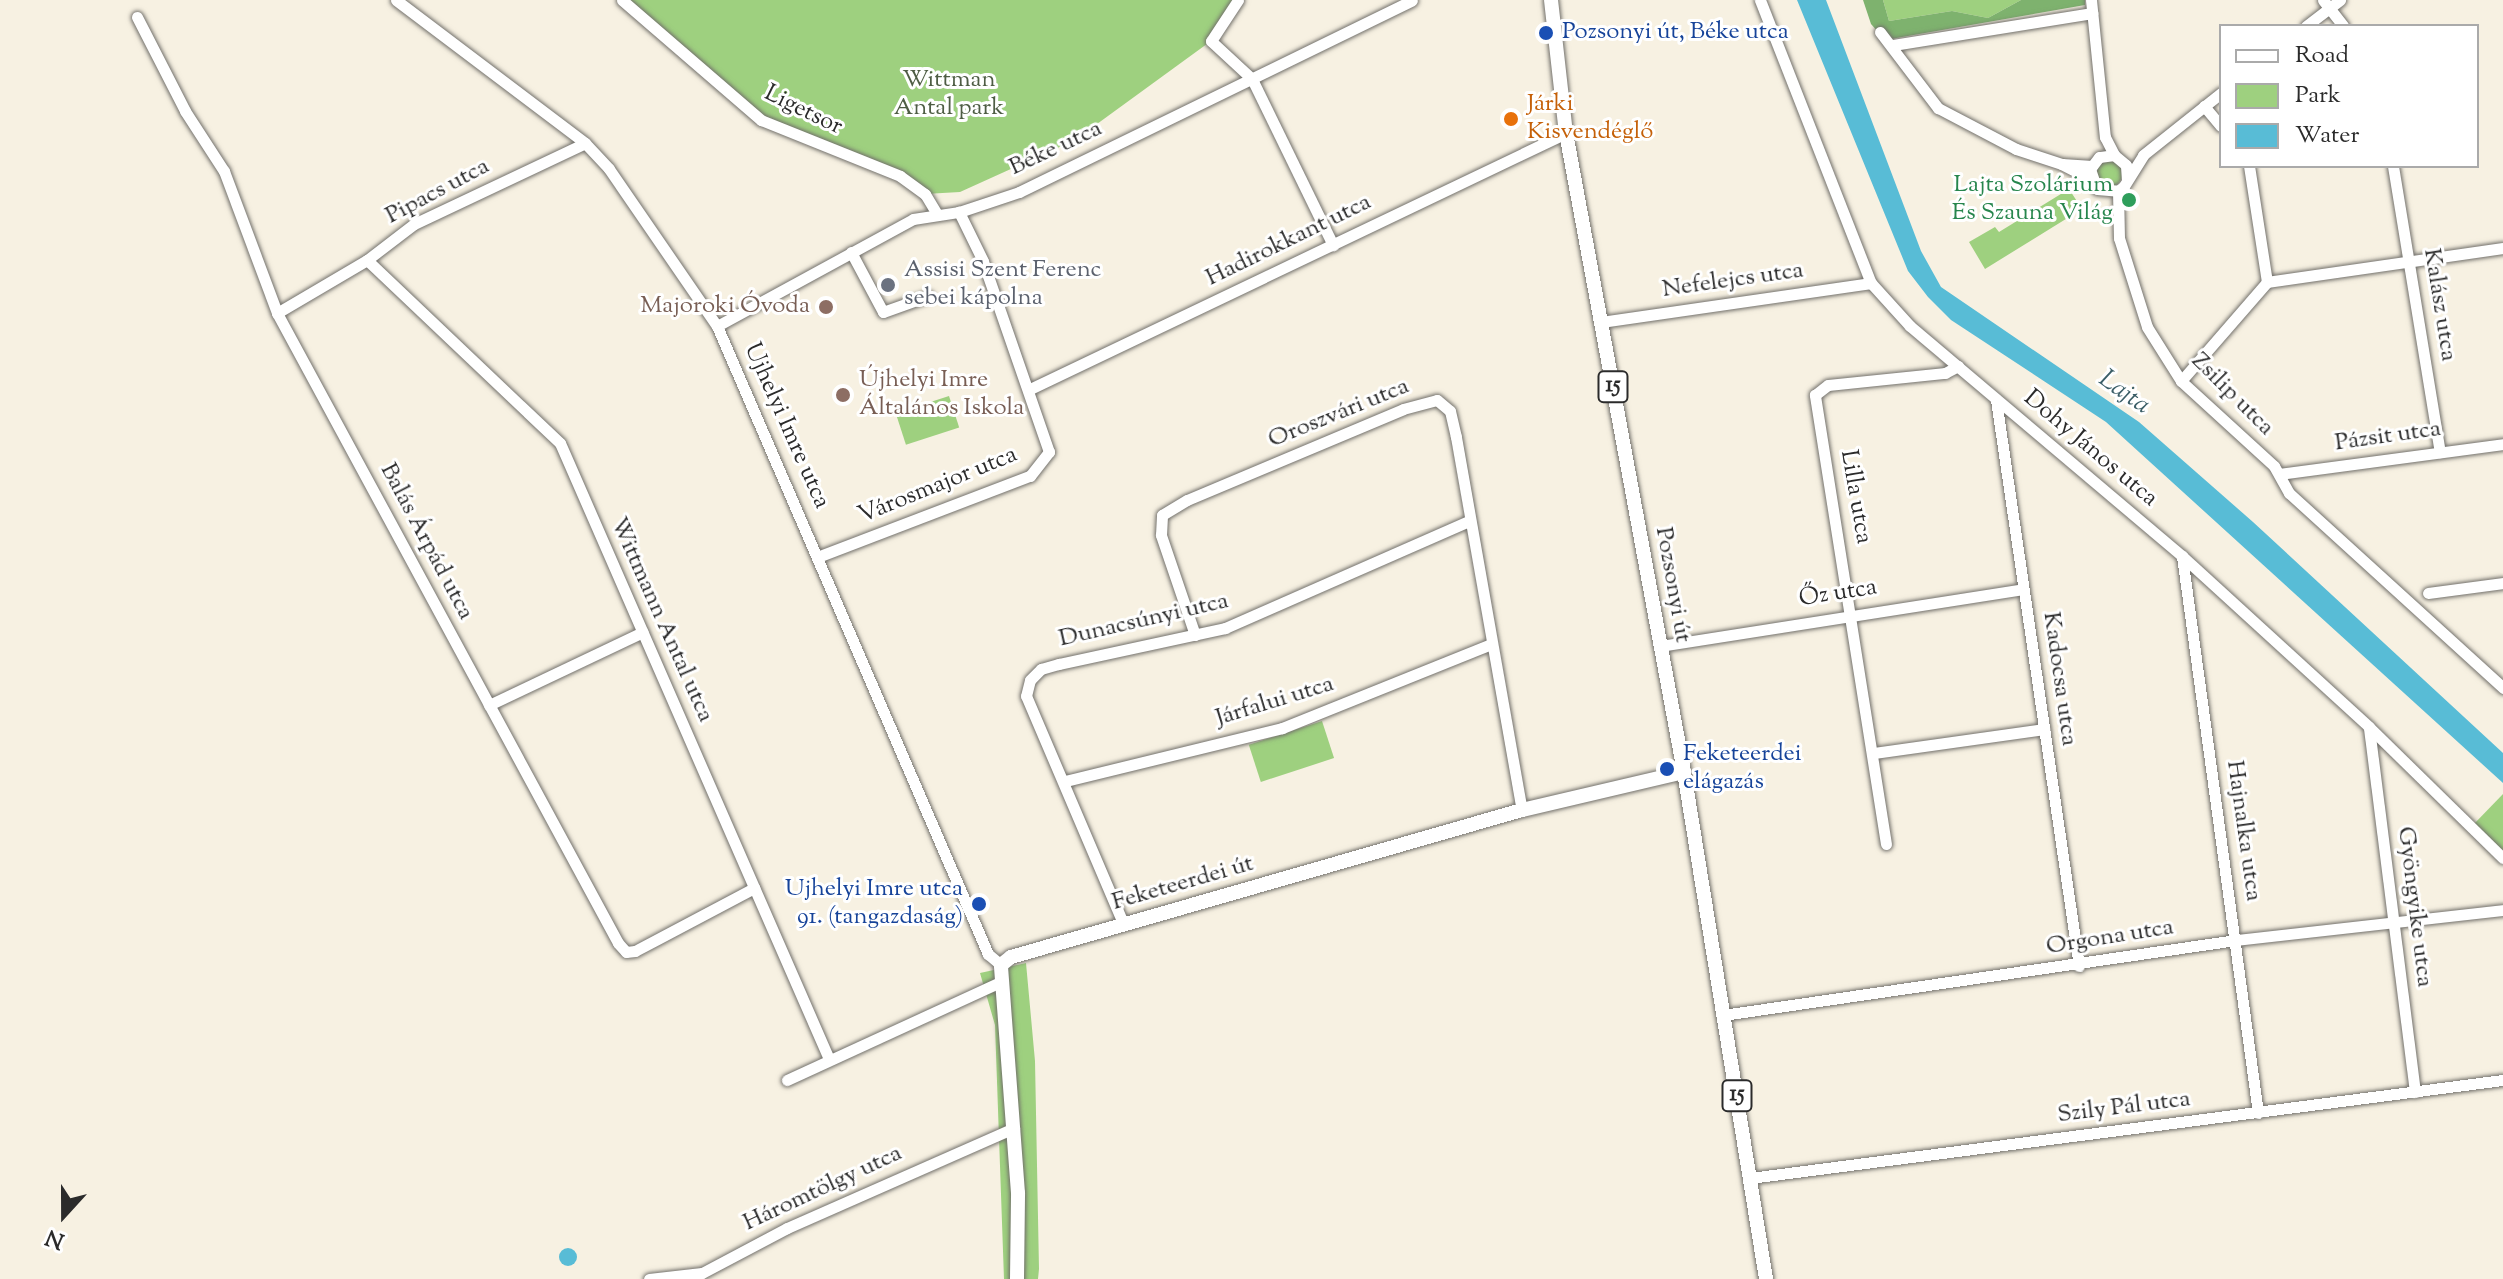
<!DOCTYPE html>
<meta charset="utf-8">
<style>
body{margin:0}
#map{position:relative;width:2503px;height:1279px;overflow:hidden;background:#f7f1e2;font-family:"Sorts Mill Goudy",serif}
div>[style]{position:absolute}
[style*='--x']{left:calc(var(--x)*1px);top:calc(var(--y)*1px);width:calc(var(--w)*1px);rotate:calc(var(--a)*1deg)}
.green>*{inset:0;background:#9ed07f;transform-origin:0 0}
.round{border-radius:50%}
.forest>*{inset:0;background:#7eb26e}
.water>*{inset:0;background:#58bcd6}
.roads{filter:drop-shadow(0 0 2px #72706b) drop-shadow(0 0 2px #72706b)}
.minor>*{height:11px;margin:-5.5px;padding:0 5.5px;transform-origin:5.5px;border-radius:5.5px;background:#fff}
.major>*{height:14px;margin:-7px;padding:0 7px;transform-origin:7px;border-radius:7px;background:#fff}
.dots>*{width:22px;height:22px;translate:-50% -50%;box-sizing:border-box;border:4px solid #fff;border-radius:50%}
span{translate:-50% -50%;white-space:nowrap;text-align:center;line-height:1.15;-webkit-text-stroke:6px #fff;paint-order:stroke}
.shield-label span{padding:2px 6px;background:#fff;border:2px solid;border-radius:6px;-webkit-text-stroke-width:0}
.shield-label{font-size:22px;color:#2b2b2b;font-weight:700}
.transit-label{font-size:24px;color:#164399}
.left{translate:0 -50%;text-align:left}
.right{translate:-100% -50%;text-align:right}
.park-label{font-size:24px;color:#4e5d44}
.food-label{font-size:24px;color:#c56008}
.street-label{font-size:24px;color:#2b2b2b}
.leisure-label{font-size:24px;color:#27864d}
.worship-label{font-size:24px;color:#5b616d}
.education-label{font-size:24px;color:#785e54}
.water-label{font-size:26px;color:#3b5e67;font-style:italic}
.legend{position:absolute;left:2219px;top:24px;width:260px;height:144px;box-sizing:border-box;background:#fff;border:2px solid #aaa;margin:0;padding:10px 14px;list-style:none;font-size:24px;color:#2b2b2b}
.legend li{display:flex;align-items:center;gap:16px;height:40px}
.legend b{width:40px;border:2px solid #aaa}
.north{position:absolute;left:24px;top:1175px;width:80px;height:80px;-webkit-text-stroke:6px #fff;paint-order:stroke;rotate:201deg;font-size:22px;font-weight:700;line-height:32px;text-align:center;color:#2b2b2b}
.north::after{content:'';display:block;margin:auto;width:28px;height:36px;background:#2b2b2b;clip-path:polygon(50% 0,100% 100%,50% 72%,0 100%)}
</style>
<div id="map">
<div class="green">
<div style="clip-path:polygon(626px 0,1239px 0,1211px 41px,1075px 140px,960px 192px,925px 194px,900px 176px,761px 120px)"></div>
<div style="clip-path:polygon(1883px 0,2021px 0,1988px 18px,1952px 11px,1889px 21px)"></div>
<div class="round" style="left:2096px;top:161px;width:26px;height:26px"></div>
<div style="clip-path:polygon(2069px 189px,2082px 209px,1985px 269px,1969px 242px,1995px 227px,1999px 232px)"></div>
<div style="left:949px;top:396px;width:33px;height:56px;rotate:72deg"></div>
<div style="left:1322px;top:721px;width:39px;height:77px;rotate:72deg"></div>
<div style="clip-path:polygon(2503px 794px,2503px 854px,2473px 825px)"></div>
<div style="clip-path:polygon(1026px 963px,1035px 1061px,1039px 1269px,1038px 1279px,1004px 1279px,995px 1025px,980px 973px)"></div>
</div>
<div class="forest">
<div style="clip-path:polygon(1863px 0,1883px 0,1889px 21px,1952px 11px,1988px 18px,2021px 0,2085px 0,2085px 5px,1885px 40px,1871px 24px)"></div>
</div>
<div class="water">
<div style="clip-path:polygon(1797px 0,1826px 0,1921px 251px,1941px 287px,2139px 422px,2253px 522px,2503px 753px,2503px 783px,2106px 422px,1951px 320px,1928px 297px,1908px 271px)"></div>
<div class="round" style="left:559px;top:1248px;width:18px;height:18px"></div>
</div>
<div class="roads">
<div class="minor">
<div style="--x:396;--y:0;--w:237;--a:37.1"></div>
<div style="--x:585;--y:143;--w:35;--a:47"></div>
<div style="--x:609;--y:169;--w:191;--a:55.5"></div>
<div style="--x:717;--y:326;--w:684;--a:66.66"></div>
<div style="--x:988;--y:954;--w:17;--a:40"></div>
<div style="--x:622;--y:0;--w:184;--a:40.8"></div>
<div style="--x:761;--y:120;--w:150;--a:21.9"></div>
<div style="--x:900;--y:176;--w:31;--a:36"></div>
<div style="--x:925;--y:194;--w:23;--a:59"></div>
<div style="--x:1238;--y:0;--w:49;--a:123.4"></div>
<div style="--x:1211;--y:41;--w:56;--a:42.8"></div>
<div style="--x:1252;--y:79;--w:185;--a:64"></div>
<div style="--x:1760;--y:0;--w:304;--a:68.6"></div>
<div style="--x:1871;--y:283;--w:58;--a:47.8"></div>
<div style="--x:1910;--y:326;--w:356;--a:40.2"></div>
<div style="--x:2182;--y:556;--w:253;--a:42.4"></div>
<div style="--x:2369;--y:727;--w:187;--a:44.4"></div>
<div style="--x:2091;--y:0;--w:138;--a:84.2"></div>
<div style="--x:2105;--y:137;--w:20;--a:63"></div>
<div style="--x:2323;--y:0;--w:33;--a:52"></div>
<div style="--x:137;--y:17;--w:106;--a:62.9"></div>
<div style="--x:185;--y:111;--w:72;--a:57"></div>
<div style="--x:224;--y:171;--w:152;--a:69.5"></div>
<div style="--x:277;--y:313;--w:716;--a:61.57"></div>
<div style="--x:618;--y:943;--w:12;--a:48"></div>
<div style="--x:626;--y:952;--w:9;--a:-6"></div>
<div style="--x:635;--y:951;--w:135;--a:-27.9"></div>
<div style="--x:2306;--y:26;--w:43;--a:-37.4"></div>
<div style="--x:1880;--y:32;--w:96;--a:52.7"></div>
<div style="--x:1938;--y:108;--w:88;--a:27.7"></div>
<div style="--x:2016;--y:149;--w:48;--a:18.1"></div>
<div style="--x:1893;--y:45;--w:202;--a:-9.1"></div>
<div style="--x:2204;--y:106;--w:26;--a:50"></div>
<div style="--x:2393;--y:166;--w:290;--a:80.7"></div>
<div style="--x:2091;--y:179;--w:33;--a:-153"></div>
<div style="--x:2062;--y:164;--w:30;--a:4"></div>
<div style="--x:2127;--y:180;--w:15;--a:-94"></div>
<div style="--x:2126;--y:165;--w:16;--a:-140"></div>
<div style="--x:2114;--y:155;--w:15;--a:172"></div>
<div style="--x:2099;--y:157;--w:15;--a:127"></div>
<div style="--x:2090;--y:169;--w:21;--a:71"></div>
<div style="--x:2097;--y:189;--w:21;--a:5"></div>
<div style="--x:2118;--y:191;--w:8;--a:-40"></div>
<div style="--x:2124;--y:186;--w:36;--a:-58"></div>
<div style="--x:2143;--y:155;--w:100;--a:-38.5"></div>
<div style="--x:2118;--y:191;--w:47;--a:88.8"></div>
<div style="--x:2119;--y:238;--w:93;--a:72.5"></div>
<div style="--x:2147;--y:327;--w:64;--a:57.8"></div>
<div style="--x:2181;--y:381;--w:126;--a:42.4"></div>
<div style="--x:2274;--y:466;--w:31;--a:61"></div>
<div style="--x:2289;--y:493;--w:290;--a:42.3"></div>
<div style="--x:851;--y:252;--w:68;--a:61.9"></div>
<div style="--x:883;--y:312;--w:48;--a:-19.6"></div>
<div style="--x:367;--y:260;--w:266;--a:43.5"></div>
<div style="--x:560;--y:443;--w:672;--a:66.41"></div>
<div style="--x:2267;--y:282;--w:238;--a:-8.2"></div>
<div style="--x:277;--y:313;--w:104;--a:-30.5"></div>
<div style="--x:367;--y:260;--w:59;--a:-37.5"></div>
<div style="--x:414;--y:224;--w:189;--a:-25.3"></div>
<div style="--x:1601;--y:322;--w:273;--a:-8.2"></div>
<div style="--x:717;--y:326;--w:223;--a:-28.6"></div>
<div style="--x:913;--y:219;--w:47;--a:-8.7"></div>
<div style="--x:959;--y:212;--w:63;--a:-18.4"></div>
<div style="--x:1019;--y:192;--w:437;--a:-26"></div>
<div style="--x:2181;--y:381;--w:131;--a:-49"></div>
<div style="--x:2267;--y:282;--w:117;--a:-98.8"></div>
<div style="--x:1030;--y:389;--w:594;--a:-25.53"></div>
<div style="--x:1996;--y:400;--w:572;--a:81.66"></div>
<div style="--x:2279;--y:474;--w:226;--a:-7.6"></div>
<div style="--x:820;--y:556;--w:225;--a:-20.9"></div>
<div style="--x:1030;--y:476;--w:31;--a:-52"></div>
<div style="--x:1049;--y:452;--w:202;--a:-109.1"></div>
<div style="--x:983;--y:261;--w:55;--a:-116.1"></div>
<div style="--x:2182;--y:556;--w:562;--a:82.23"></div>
<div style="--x:2428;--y:593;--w:76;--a:-7.6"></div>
<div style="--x:1195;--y:635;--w:106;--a:-108.8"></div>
<div style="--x:1161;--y:535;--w:20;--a:-87"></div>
<div style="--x:1162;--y:515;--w:29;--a:-31"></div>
<div style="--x:1187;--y:500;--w:234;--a:-22.8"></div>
<div style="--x:1403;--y:409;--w:35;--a:-15"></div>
<div style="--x:1437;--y:400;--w:17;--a:40"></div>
<div style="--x:1450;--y:411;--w:27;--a:77"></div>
<div style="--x:1456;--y:437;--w:379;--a:80"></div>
<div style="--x:1660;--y:646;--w:367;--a:-8.9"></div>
<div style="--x:489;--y:705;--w:170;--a:-25.4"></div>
<div style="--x:2369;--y:728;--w:367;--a:82.8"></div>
<div style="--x:1874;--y:753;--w:172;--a:-8"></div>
<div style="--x:1065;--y:781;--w:223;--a:-13.7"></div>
<div style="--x:1282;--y:728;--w:225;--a:-21.9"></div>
<div style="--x:1886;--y:844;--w:455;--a:-99"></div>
<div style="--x:1815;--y:395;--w:16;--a:-38"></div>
<div style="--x:1828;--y:385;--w:118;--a:-5.9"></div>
<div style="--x:1945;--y:373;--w:15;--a:-28"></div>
<div style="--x:1123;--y:923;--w:247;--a:-113.1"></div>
<div style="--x:1026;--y:696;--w:16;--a:-76"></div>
<div style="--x:1030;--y:680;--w:16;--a:-45"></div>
<div style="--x:1041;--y:669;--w:19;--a:-16"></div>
<div style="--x:1059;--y:664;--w:170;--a:-12.2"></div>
<div style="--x:1225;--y:628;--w:266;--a:-23.7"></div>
<div style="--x:1723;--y:1015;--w:518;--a:-8.32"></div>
<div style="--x:2236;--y:940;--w:269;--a:-6.4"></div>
<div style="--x:787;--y:1080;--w:237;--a:-24.7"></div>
<div style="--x:1750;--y:1178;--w:759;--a:-7.42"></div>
<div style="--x:649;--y:1279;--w:53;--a:-6.5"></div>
<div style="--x:702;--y:1273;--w:96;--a:-27.9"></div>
<div style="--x:787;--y:1228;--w:248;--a:-23.8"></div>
</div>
<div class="major">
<div style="--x:1551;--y:0;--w:134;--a:83.6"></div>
<div style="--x:1566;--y:133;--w:650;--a:79.54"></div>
<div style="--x:1684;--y:772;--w:514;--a:80.81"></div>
<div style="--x:1017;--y:1279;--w:86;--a:-89.3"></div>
<div style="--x:1018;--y:1193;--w:229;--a:-94.3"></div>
<div style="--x:1001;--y:965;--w:13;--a:-39"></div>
<div style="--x:1011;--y:957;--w:532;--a:-16.05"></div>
<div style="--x:1522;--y:810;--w:166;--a:-13.2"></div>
</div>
</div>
<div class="dots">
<div style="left:1546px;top:33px;background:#1a4fb4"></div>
<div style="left:1511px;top:119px;background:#e8710a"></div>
<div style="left:2129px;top:200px;background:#2e9e5b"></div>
<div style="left:888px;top:285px;background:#6b7280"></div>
<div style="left:826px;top:307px;background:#8d6e63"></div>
<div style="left:843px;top:395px;background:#8d6e63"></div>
<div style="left:1667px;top:769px;background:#1a4fb4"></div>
<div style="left:979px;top:904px;background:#1a4fb4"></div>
</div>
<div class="shield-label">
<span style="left:1613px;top:387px">15</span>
<span style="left:1737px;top:1096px">15</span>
</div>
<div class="transit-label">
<span class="left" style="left:1562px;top:33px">Pozsonyi út, Béke utca</span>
<span class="left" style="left:1683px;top:769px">Feketeerdei<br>elágazás</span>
<span class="right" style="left:963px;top:904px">Ujhelyi Imre utca<br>91. (tangazdaság)</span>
</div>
<div class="park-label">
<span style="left:949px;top:95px">Wittman<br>Antal park</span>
</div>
<div class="food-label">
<span class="left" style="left:1527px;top:119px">Járki<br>Kisvendéglő</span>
</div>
<div class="street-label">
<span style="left:803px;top:111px;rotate:26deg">Ligetsor</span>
<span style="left:1056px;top:149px;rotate:-25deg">Béke utca</span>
<span style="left:438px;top:192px;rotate:-28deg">Pipacs utca</span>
<span style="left:1289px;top:241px;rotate:-26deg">Hadirokkant utca</span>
<span style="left:1733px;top:281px;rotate:-8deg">Nefelejcs utca</span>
<span style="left:2439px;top:305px;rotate:81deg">Kalász utca</span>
<span style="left:2232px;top:395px;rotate:45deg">Zsilip utca</span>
<span style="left:1339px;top:414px;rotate:-22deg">Oroszvári utca</span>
<span style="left:786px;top:426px;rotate:66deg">Ujhelyi Imre utca</span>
<span style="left:2388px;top:437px;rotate:-8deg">Pázsit utca</span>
<span style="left:2090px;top:449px;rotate:40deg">Dohy János utca</span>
<span style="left:938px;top:486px;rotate:-22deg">Városmajor utca</span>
<span style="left:1855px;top:497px;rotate:80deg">Lilla utca</span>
<span style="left:426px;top:542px;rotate:62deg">Balás Árpád utca</span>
<span style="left:1672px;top:585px;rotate:80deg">Pozsonyi út</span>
<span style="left:1838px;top:594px;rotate:-9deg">Őz utca</span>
<span style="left:661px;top:620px;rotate:66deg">Wittmann Antal utca</span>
<span style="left:1144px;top:621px;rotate:-13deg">Dunacsúnyi utca</span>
<span style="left:2059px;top:679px;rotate:82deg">Kadocsa utca</span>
<span style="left:1275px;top:702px;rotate:-17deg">Járfalui utca</span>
<span style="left:2243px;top:831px;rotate:82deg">Hajnalka utca</span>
<span style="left:1183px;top:884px;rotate:-16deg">Feketeerdei út</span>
<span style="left:2414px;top:907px;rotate:83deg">Gyöngyike utca</span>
<span style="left:2110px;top:938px;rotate:-9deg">Orgona utca</span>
<span style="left:2124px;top:1108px;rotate:-7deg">Szily Pál utca</span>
<span style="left:823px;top:1189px;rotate:-25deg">Háromtölgy utca</span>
</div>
<div class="leisure-label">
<span class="right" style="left:2113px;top:200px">Lajta Szolárium<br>És Szauna Világ</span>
</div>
<div class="worship-label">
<span class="left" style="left:904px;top:285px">Assisi Szent Ferenc<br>sebei kápolna</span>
</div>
<div class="education-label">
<span class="right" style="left:810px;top:307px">Majoroki Óvoda</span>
<span class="left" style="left:859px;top:395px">Újhelyi Imre<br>Általános Iskola</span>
</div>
<div class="water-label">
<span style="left:2124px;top:393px;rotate:35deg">Lajta</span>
</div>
<ul class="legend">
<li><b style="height:10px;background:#fff"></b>Road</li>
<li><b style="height:22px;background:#9ed07f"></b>Park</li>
<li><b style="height:22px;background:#58bcd6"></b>Water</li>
</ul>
<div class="north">N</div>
</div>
